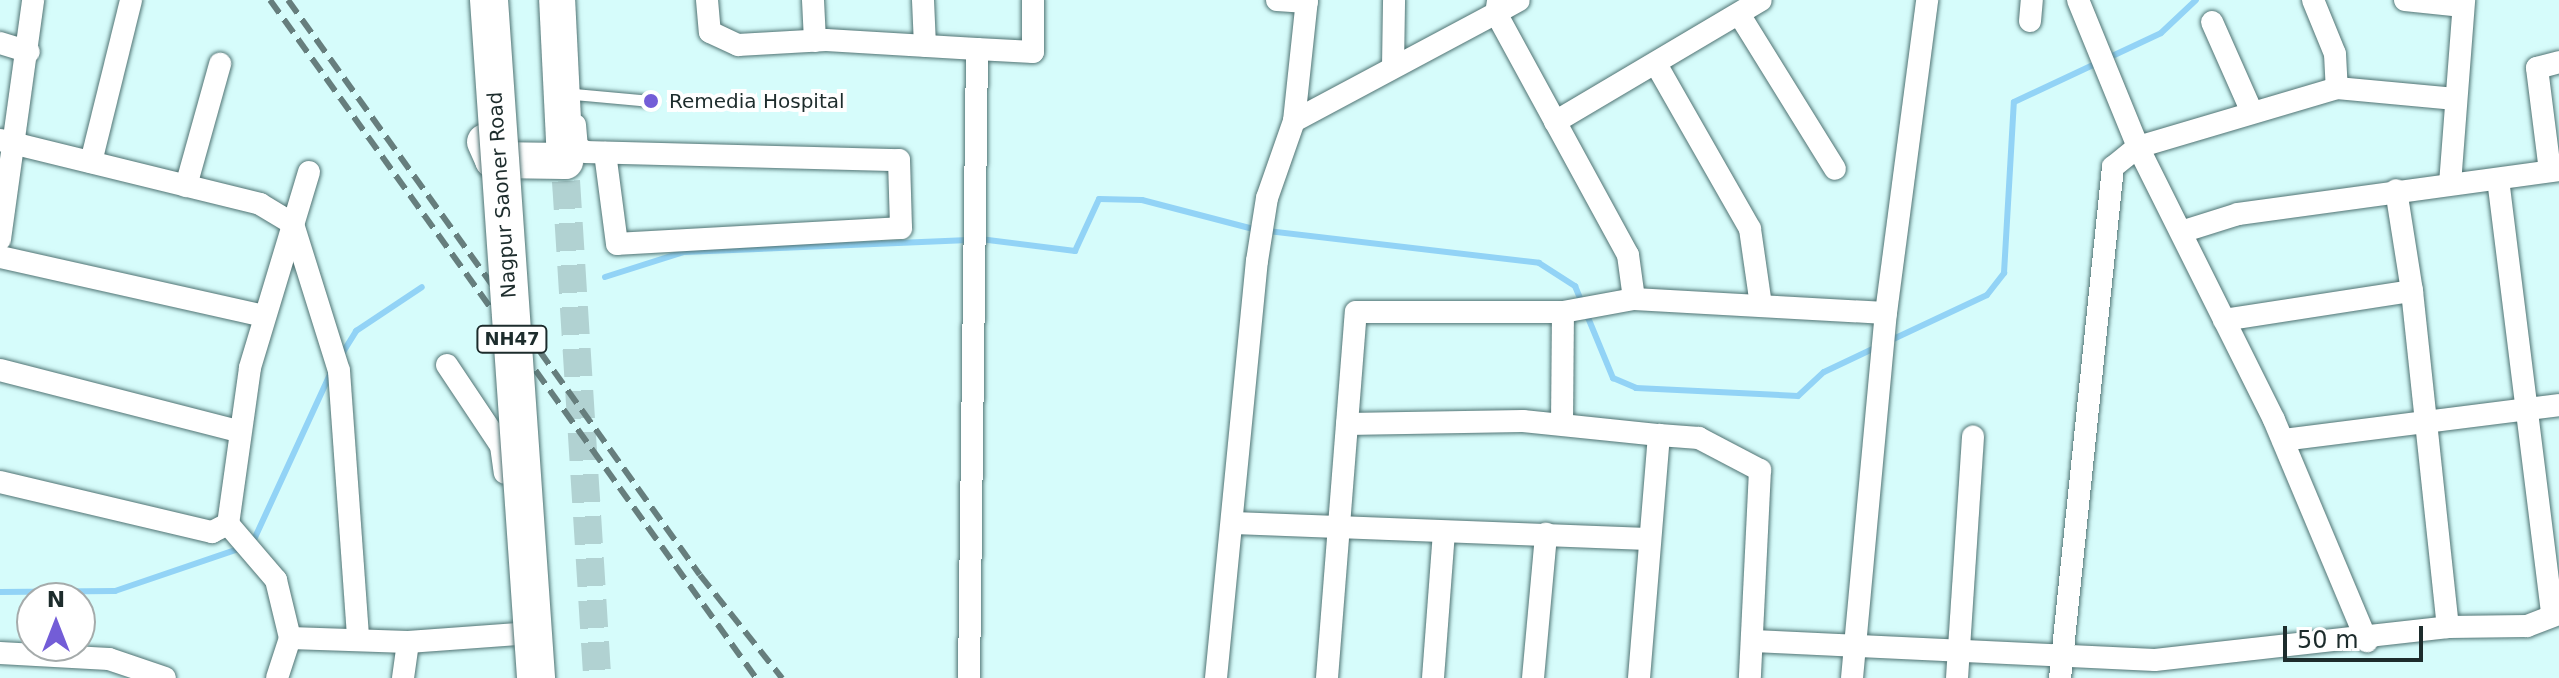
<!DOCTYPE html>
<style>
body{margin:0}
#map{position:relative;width:2559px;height:678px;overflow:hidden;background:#d6fcfb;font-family:"DejaVu Sans",sans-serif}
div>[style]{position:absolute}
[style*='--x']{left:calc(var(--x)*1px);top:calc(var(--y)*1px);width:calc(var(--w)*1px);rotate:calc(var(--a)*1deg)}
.stream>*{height:6px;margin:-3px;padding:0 3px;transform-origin:3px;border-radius:3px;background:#92d3f6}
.tertiary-tunnel>*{height:28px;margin-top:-14px;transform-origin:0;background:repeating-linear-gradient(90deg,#b1d2d2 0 28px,transparent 0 42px)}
.roads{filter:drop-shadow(0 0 2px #507373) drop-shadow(0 0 2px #507373)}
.service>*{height:11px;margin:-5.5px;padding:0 5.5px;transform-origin:5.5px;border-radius:5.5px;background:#fff}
.minor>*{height:22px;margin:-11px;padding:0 11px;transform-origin:11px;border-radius:11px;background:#fff}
.primary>*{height:36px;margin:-18px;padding:0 18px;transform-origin:18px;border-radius:18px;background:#fff}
.rail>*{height:6px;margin-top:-3px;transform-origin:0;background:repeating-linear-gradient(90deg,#667e7d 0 16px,transparent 0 24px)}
.bridges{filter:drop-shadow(0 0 2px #507373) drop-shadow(0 0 2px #507373)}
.trunk-bridge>*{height:38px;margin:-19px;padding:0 19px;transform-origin:19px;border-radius:19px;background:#fff}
.dots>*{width:22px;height:22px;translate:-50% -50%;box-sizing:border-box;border:4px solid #fff;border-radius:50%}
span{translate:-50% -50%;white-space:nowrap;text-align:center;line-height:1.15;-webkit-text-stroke:8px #fff;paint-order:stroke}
.shield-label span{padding:2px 6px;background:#fff;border:2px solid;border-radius:6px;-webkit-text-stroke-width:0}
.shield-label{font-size:18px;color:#1d2c2c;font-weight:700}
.poi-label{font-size:20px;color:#1d2c2c}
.left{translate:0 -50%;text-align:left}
.street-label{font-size:20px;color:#1d2c2c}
.north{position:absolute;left:16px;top:582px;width:80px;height:80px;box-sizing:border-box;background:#fff;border:2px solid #a5abab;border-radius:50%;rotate:0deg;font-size:22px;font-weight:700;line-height:32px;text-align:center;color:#1d2c2c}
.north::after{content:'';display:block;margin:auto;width:28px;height:36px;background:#735dd7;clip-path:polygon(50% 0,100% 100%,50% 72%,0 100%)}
.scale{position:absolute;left:2283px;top:626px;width:140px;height:36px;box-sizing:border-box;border:4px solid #1d2c2c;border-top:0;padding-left:10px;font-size:24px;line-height:28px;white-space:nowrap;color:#1d2c2c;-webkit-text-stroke:6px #fff;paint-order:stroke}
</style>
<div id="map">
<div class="stream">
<div style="--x:1268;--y:231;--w:273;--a:6.7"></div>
<div style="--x:1539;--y:263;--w:43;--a:32.6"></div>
<div style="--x:1575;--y:286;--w:100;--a:67.6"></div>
<div style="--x:1613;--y:378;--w:25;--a:23"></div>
<div style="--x:1636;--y:388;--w:162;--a:2.8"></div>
<div style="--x:1798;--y:396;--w:35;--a:-43"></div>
<div style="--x:1824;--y:372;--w:59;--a:-25.3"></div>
<div style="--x:980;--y:239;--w:96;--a:7.2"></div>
<div style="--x:1075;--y:251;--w:57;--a:-65.2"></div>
<div style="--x:1099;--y:199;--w:43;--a:1.3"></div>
<div style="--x:1142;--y:200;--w:119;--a:14.6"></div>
<div style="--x:605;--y:277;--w:83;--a:-17.6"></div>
<div style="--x:684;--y:252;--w:285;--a:-2.4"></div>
<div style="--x:1887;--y:342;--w:110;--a:-25.2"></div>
<div style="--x:1987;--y:295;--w:28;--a:-52"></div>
<div style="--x:2004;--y:273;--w:171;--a:-86.7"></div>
<div style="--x:2014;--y:102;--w:162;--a:-25.1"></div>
<div style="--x:2161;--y:33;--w:48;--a:-43.3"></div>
<div style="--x:340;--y:357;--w:31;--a:-58"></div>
<div style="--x:356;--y:331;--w:79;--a:-33.7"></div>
<div style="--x:252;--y:544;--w:192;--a:-65.3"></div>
<div style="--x:0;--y:592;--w:115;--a:-0.5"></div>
<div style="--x:115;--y:591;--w:133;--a:-18.8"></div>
</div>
<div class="tertiary-tunnel">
<div style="--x:566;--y:181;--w:498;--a:86.4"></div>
</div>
<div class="roads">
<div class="service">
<div style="--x:574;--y:94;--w:77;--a:5.2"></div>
</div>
<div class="minor">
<div style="--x:707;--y:0;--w:32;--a:85"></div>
<div style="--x:710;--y:32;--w:31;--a:25"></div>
<div style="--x:738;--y:45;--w:88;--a:-3.3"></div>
<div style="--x:826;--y:40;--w:151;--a:3.4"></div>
<div style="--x:813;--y:0;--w:41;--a:87.2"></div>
<div style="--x:923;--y:0;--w:46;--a:87.5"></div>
<div style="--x:1277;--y:0;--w:30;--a:4"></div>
<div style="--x:2078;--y:0;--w:159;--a:67.8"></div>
<div style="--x:2138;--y:147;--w:305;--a:63.5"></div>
<div style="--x:2274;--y:420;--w:240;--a:67.2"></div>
<div style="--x:2313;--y:0;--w:58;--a:67.8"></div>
<div style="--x:2335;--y:54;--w:34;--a:87"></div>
<div style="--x:2405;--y:0;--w:58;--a:5.9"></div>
<div style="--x:1498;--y:1;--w:12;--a:99"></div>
<div style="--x:1496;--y:13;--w:26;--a:-29"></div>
<div style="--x:1739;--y:14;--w:182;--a:58.2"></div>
<div style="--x:2030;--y:21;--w:21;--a:-85"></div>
<div style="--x:2212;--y:22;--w:96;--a:66.1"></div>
<div style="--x:0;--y:43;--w:30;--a:17"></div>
<div style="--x:1656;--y:64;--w:190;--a:60.3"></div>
<div style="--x:1750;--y:229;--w:77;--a:81.8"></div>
<div style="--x:1393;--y:67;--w:67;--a:-89.1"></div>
<div style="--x:1294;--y:121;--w:229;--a:-28.1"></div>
<div style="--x:1496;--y:13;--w:276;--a:61.4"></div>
<div style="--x:1628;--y:255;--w:44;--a:82.2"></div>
<div style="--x:1555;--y:122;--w:239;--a:-30.6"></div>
<div style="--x:575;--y:125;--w:22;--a:85"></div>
<div style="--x:577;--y:147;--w:10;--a:29"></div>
<div style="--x:586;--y:152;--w:313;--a:1.5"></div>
<div style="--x:899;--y:160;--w:68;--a:88.3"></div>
<div style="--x:901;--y:228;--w:284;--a:176.8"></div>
<div style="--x:617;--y:244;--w:92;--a:-97.5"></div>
<div style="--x:0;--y:140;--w:268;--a:13.8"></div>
<div style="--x:260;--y:204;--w:39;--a:31"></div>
<div style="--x:293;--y:224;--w:154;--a:72.6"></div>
<div style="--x:339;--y:371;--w:265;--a:85.9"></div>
<div style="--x:91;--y:162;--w:167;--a:-76.1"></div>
<div style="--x:2550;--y:171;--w:104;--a:-97.2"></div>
<div style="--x:2537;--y:68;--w:23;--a:-15"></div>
<div style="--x:309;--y:172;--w:205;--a:106.8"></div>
<div style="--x:250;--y:368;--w:158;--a:98"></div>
<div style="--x:228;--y:524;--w:74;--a:49.4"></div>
<div style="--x:276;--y:580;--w:60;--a:76.4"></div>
<div style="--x:290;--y:638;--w:118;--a:1.9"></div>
<div style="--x:408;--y:642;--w:110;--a:-4.2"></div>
<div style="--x:2498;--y:179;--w:439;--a:82.9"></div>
<div style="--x:2450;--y:184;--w:185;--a:-85.6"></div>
<div style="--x:186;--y:186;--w:127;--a:-74.4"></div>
<div style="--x:2181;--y:232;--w:60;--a:-17.5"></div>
<div style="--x:2238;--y:214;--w:324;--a:-7.8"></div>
<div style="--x:0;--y:239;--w:241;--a:-82.1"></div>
<div style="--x:0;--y:257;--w:271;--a:12.6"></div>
<div style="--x:2412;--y:291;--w:338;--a:83.9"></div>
<div style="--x:2224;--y:320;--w:190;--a:-8.8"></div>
<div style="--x:2412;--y:291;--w:102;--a:-99"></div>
<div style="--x:447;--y:365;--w:97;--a:56.3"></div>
<div style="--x:501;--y:446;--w:27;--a:82"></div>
<div style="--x:0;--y:370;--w:246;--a:14.4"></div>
<div style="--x:1347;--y:424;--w:176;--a:-1"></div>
<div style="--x:1523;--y:421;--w:137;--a:5.9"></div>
<div style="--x:1562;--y:424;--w:112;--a:-89.5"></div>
<div style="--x:2283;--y:440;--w:278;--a:-7.2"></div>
<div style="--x:0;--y:482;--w:218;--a:13.3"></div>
<div style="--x:212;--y:532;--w:18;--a:-27"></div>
<div style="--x:1232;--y:523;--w:418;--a:2.2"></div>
<div style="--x:1754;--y:641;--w:401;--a:2.7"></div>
<div style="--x:2155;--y:660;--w:295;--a:-6.4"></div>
<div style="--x:2448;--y:627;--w:79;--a:-0.7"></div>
<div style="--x:2527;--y:626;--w:34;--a:-21"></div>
<div style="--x:0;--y:653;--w:109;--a:3.2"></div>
<div style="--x:109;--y:659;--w:59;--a:18.7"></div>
<div style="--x:277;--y:678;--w:42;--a:-72"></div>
<div style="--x:403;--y:678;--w:36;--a:-82"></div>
<div style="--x:969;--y:678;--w:629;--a:-89.27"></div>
<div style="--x:977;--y:49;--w:56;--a:3.1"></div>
<div style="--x:1033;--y:52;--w:52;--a:-90"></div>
<div style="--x:1216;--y:678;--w:419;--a:-84.4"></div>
<div style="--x:1257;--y:261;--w:64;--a:-81"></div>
<div style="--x:1267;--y:198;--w:82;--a:-70.7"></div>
<div style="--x:1294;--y:121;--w:122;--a:-83.9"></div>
<div style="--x:1327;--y:678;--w:367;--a:-85.5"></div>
<div style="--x:1356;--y:312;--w:207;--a:0"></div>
<div style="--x:1563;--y:312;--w:72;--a:-10.4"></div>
<div style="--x:1634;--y:299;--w:252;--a:3.2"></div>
<div style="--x:1433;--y:678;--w:146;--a:-85.7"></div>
<div style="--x:1533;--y:678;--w:145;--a:-84.8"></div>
<div style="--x:1639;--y:678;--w:244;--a:-85.3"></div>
<div style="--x:1659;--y:435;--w:40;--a:4.3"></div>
<div style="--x:1699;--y:438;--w:69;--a:27.7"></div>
<div style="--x:1760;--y:470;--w:208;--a:92.8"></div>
<div style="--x:1852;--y:678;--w:367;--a:-84.7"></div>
<div style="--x:1886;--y:313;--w:316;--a:-82.5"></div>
<div style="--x:1957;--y:678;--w:242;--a:-86.2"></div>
<div style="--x:2060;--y:678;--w:514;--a:-84.08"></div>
<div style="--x:2113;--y:167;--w:32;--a:-39"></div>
<div style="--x:2138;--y:147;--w:208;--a:-16.5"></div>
<div style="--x:2337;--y:88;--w:119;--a:5.3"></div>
</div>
<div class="primary">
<div style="--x:485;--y:142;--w:20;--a:66"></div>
<div style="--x:493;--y:160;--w:72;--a:0.8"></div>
<div style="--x:565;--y:161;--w:161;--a:-92.8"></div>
</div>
</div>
<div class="rail">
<div style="--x:270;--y:0;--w:834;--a:54.37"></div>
<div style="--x:288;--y:0;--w:707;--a:54.38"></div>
<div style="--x:700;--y:575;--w:132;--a:51.5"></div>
</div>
<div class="bridges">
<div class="trunk-bridge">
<div style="--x:489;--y:0;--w:680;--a:86.03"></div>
</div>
</div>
<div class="dots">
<div style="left:651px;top:101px;background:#735dd7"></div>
</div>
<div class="shield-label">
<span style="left:512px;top:339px">NH47</span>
</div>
<div class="poi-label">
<span class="left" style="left:669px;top:101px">Remedia Hospital</span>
</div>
<div class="street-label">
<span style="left:502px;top:195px;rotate:-94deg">Nagpur Saoner Road</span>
</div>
<div class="north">N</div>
<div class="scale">50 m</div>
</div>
